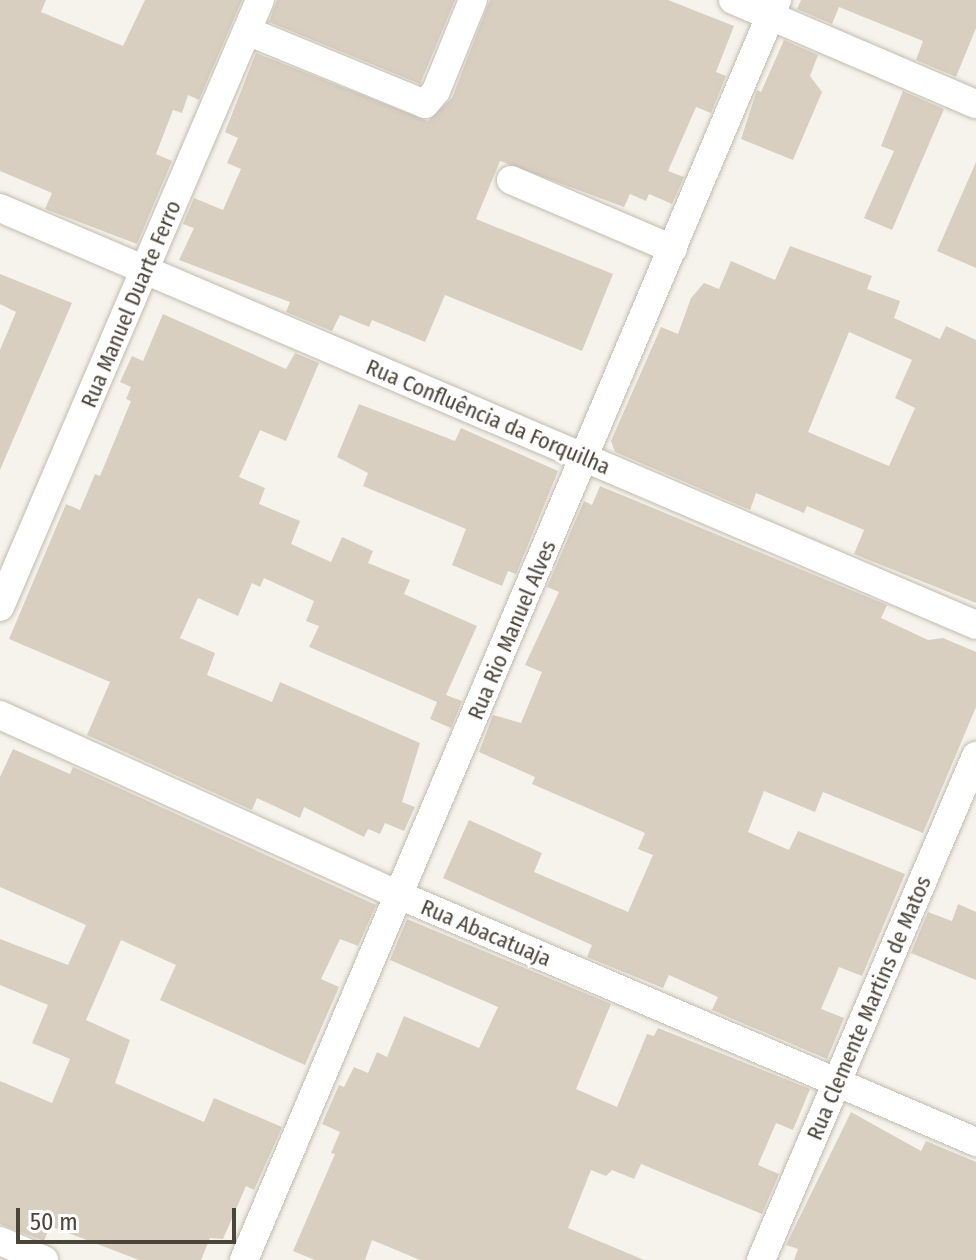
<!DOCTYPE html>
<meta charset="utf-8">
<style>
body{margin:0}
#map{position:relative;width:976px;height:1260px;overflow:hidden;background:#f6f3ec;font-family:"Fira Sans Condensed",sans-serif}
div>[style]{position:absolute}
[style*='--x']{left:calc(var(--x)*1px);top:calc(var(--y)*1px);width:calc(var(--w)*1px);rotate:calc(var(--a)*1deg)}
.building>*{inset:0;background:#d8cfc1}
.roads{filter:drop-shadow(0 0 2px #c2bbae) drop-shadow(0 0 2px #c2bbae)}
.minor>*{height:28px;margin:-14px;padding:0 14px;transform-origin:14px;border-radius:14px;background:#fff}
span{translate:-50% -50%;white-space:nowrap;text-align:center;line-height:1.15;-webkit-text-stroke:6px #fff;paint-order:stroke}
.street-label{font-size:22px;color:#4b4439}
.scale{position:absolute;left:16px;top:1208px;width:220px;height:36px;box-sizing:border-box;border:4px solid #4b4439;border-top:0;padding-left:10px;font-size:24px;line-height:28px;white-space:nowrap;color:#4b4439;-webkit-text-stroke:6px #fff;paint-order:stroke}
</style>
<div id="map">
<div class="building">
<div style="clip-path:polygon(0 0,46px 0,41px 12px,123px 46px,145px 0,242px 0,199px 100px,188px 95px,182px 113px,173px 110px,156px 154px,172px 161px,137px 244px,45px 209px,52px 193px,0 171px)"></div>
<div style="clip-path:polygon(277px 0,455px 0,420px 84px,269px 22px)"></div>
<div style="clip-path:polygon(490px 0,668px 0,734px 26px,716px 72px,726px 76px,711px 113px,696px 107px,668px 171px,684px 177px,672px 204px,649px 194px,646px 201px,630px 194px,624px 207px,500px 161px,476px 219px,613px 274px,582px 351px,445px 295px,425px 342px,372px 320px,369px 327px,340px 315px,332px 331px,286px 312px,290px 302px,179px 260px,194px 228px,183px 224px,194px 198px,223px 210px,241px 169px,227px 163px,238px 138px,225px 132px,256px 53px,428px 121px,452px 98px)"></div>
<div style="clip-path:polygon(801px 0,976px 0,976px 28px,956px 77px,916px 60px,923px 41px,839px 7px,832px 24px,797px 9px)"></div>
<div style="clip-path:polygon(784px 40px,818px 55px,810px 76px,822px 92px,793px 160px,741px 139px,757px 90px,761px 92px)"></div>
<div style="clip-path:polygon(903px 91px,944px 109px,892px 230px,864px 218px,894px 151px,881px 146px)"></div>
<div style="clip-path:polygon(976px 162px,976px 268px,937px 251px)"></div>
<div style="clip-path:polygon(evenodd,790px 246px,872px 276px,867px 289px,900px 301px,894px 318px,940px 339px,946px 326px,976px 340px,976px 603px,854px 554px,864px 530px,807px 506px,804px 513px,756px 493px,750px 510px,615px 452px,611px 441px,661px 327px,678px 334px,691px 298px,704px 283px,719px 289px,731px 261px,775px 280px,790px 246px,849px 332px,912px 360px,895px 398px,915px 408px,889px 466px,808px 432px,849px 332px)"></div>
<div style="clip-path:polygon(0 274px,72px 303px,0 470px,0 350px,16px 312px,0 304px)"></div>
<div style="clip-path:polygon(163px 314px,286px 369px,295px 353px,319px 363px,286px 441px,260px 430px,239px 477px,265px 488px,259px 504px,300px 521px,291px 544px,331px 562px,342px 537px,373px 551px,368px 563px,410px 580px,404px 594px,477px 626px,446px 695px,462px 701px,451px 728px,430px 719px,437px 702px,309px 647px,319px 626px,306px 621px,314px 601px,264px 578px,260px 587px,252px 583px,238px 616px,198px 598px,180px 638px,215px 653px,207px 675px,272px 702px,280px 682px,420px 743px,402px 802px,415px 807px,404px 831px,385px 823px,380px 834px,368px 829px,364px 837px,304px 807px,300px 818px,257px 798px,252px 810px,87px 735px,110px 682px,9px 639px,66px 504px,80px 510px,95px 474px,100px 476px,131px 401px,126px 399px,131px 387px,120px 382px,132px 356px,143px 361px)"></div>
<div style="clip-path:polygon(359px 404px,455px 441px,461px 428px,558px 471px,516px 574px,508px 571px,502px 586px,452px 565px,466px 529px,363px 486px,368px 473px,337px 457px)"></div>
<div style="clip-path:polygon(600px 486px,887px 605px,881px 618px,928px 640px,943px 638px,976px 652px,976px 707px,923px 833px,823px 792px,815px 812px,764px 791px,748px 832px,789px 850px,798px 831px,905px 874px,862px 976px,839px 967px,821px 1009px,844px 1018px,827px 1059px,712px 1010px,718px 997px,669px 975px,663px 988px,587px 957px,592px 945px,443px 878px,469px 820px,542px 853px,534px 872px,628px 912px,653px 855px,638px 849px,645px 833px,532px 784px,535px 777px,479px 752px,493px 715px,521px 723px,542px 672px,525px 665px,559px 592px,547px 587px,584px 501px,592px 505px)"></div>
<div style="clip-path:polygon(13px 749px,70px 774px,73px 767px,376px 905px,358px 946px,340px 939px,321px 979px,339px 987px,305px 1065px,160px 1000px,176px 965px,121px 940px,86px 1020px,130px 1040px,115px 1083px,204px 1122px,214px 1098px,282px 1127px,254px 1190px,246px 1186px,223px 1239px,210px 1238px,201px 1260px,139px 1260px,50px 1226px,44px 1241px,0 1224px,0 1081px,52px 1103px,70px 1059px,32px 1043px,48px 1005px,0 985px,0 939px,68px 965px,86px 925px,0 887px,0 777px)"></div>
<div style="clip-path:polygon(958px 904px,976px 912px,976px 980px,911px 953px,928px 912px,952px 921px)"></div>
<div style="clip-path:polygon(407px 919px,611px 1004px,576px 1089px,617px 1107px,647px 1034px,654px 1036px,658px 1028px,810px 1089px,793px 1130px,776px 1123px,758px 1165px,779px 1174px,762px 1214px,641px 1164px,634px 1179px,612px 1170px,606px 1176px,591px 1170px,568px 1228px,644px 1260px,420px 1260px,372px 1240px,365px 1260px,315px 1260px,293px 1251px,335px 1154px,331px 1153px,340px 1132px,322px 1124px,339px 1085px,344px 1087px,354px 1067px,368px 1073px,377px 1052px,387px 1057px,404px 1016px,479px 1048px,498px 1007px,390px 960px)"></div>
<div style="clip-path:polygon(851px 1112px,921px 1151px,926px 1141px,976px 1162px,976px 1260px,794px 1260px,798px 1249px,786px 1245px)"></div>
</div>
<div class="roads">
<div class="minor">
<div style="--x:733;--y:0;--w:264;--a:23.2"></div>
<div style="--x:247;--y:31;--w:192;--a:22.3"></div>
<div style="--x:425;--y:104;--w:17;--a:-50"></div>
<div style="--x:436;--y:91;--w:98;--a:-67.9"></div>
<div style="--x:511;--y:180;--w:176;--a:23.1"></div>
<div style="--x:0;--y:208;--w:1061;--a:23.13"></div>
<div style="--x:0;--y:607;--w:660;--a:-66.81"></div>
<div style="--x:0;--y:715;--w:438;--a:24.3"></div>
<div style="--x:399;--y:895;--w:628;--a:23.17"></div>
<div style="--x:0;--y:1241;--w:48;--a:23.4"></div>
<div style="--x:244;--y:1260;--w:1368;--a:-67.07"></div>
<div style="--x:761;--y:1260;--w:548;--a:-66.9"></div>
</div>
</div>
<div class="street-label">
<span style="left:131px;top:304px;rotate:-67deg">Rua Manuel Duarte Ferro</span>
<span style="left:488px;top:417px;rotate:23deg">Rua Confluência da Forquilha</span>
<span style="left:512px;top:630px;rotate:-67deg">Rua Rio Manuel Alves</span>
<span style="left:486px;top:933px;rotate:23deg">Rua Abacatuaja</span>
<span style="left:869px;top:1008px;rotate:-67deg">Rua Clemente Martins de Matos</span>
</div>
<div class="scale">50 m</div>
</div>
